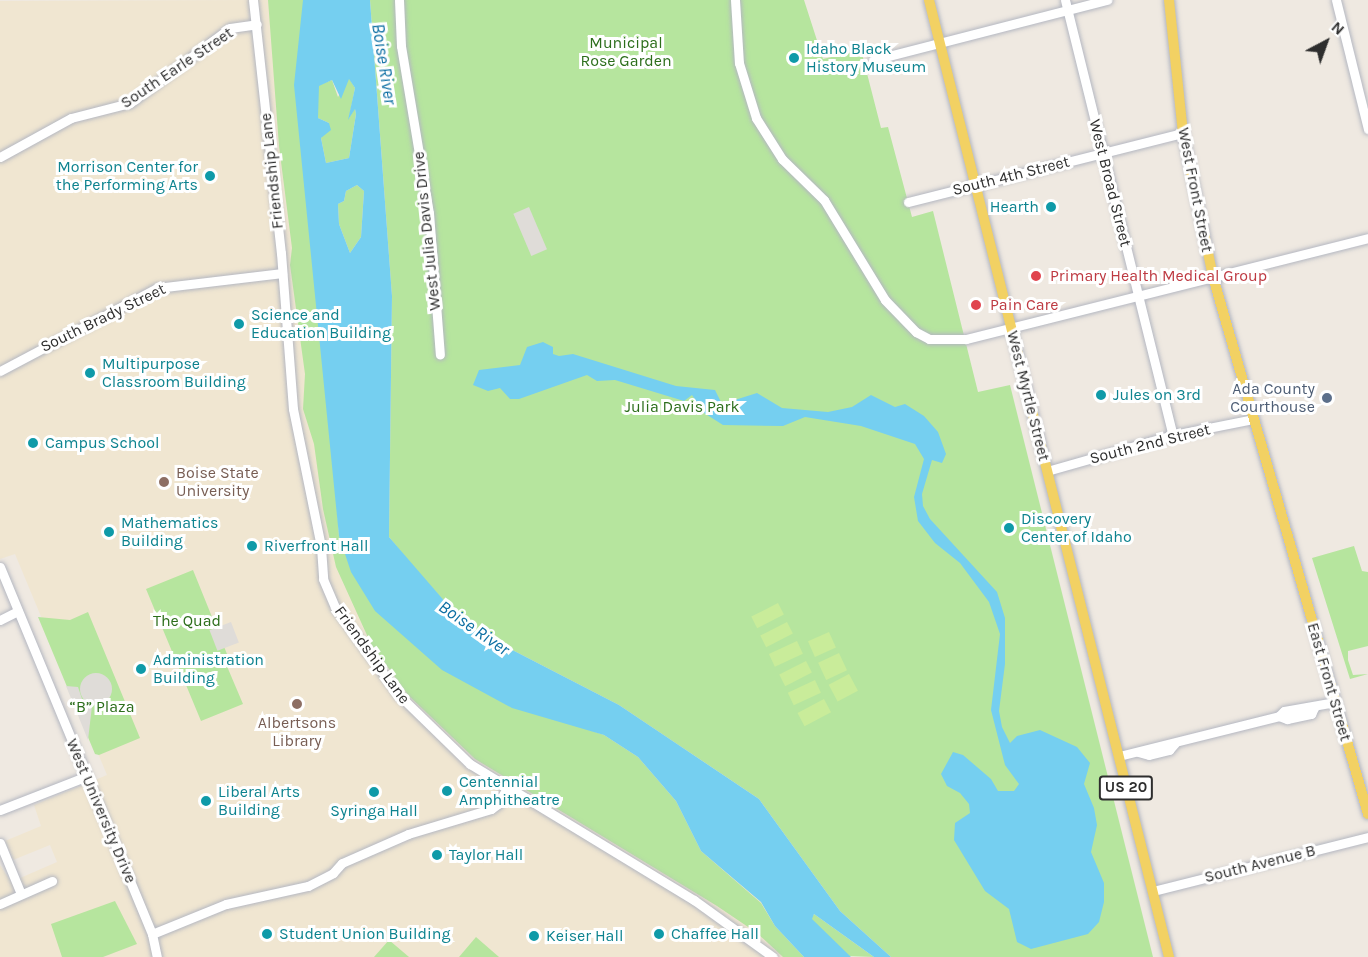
<!DOCTYPE html>
<meta charset="utf-8">
<style>
body{margin:0}
#map{position:relative;width:1368px;height:957px;overflow:hidden;background:#efe9e1;font-family:Karla,sans-serif}
div>[style]{position:absolute}
[style*='--x']{left:calc(var(--x)*1px);top:calc(var(--y)*1px);width:calc(var(--w)*1px);rotate:calc(var(--a)*1deg)}
.education>*{inset:0;background:#f0e6d1}
.green>*{inset:0;background:#b6e59e}
.pitch>*{inset:0;background:#c9ec9a;transform-origin:0 0}
.plaza>*{inset:0;background:#dfdcd8;transform-origin:0 0}
.round{border-radius:50%}
.water>*{inset:0;background:#75cff0}
.roads{filter:drop-shadow(0 0 2px #b4b7c1) drop-shadow(0 0 2px #b4b7c1)}
.minor>*{height:9px;margin:-4.5px;padding:0 4.5px;transform-origin:4.5px;border-radius:4.5px;background:#fff}
.major>*{height:10px;margin:-5px;padding:0 5px;transform-origin:5px;border-radius:5px;background:#f2d163}
.dots>*{width:16px;height:16px;translate:-50% -50%;box-sizing:border-box;border:3px solid #fff;border-radius:50%}
span{translate:-50% -50%;white-space:nowrap;text-align:center;line-height:1.15;-webkit-text-stroke:6px #fff;paint-order:stroke}
.shield-label span{padding:2px 4px;background:#fff;border:2px solid;border-radius:4px;-webkit-text-stroke-width:0}
.shield-label{font-size:15px;color:#2e2e2e;font-weight:700}
.park-label{font-size:16px;color:#2c6e1b}
.culture-label{font-size:16px;color:#0d838f}
.left{translate:0 -50%;text-align:left}
.right{translate:-100% -50%;text-align:right}
.street-label{font-size:16px;color:#2e2e2e}
.health-label{font-size:16px;color:#be3a42}
.service-label{font-size:16px;color:#4e5e75}
.education-label{font-size:16px;color:#785e54}
.water-label{font-size:18px;color:#0d6fa3;font-style:italic}
.north{position:absolute;left:1296px;top:12px;width:60px;height:60px;-webkit-text-stroke:4px #fff;paint-order:stroke;rotate:41deg;font-size:16px;font-weight:700;line-height:24px;text-align:center;color:#2e2e2e}
.north::after{content:'';display:block;margin:auto;width:21px;height:27px;background:#2e2e2e;clip-path:polygon(50% 0,100% 100%,50% 72%,0 100%)}
</style>
<div id="map">
<div class="education">
<div style="clip-path:polygon(284px 0,797px 957px,0 957px,0 865px,11px 882px,57px 862px,50px 845px,13px 860px,5px 841px,41px 826px,34px 805px,107px 775px,15px 554px,0 559px,0 1px)"></div>
</div>
<div class="green">
<div style="clip-path:polygon(268px 0,303px 0,339px 536px,572px 724px,604px 735px,638px 757px,676px 801px,701px 851px,761px 903px,775px 926px,804px 957px,783px 957px,757px 933px,717px 906px,475px 759px,408px 695px,371px 644px,336px 567px,323px 509px,314px 444px,303px 409px,305px 374px,290px 265px,292px 248px,279px 146px)"></div>
<div style="clip-path:polygon(370px 0,804px 0,823px 59px,861px 50px,881px 128px,888px 127px,912px 217px,933px 211px,978px 392px,1010px 385px,1153px 957px,891px 957px,840px 911px,759px 799px,619px 705px,466px 626px,412px 565px,389px 537px,392px 296px)"></div>
<div style="clip-path:polygon(349px 78px,355px 88px,349px 118px,355px 108px,356px 114px,349px 158px,326px 163px,321px 138px,329px 123px,318px 118px,315px 105px,319px 85px,332px 80px,338px 97px)"></div>
<div style="clip-path:polygon(357px 185px,364px 191px,361px 237px,350px 253px,339px 224px,338px 204px,344px 201px,346px 191px)"></div>
<div style="clip-path:polygon(1354px 546px,1362px 571px,1368px 572px,1368px 646px,1348px 651px,1348px 660px,1353px 675px,1368px 674px,1350px 679px,1312px 558px)"></div>
<div style="clip-path:polygon(193px 570px,227px 654px,226px 664px,243px 704px,201px 721px,146px 589px)"></div>
<div style="clip-path:polygon(88px 612px,140px 738px,99px 755px,95px 754px,38px 617px,70px 620px)"></div>
<div style="clip-path:polygon(115px 901px,137px 944px,103px 957px,62px 957px,51px 924px)"></div>
<div style="clip-path:polygon(814px 914px,874px 957px,847px 956px,811px 919px)"></div>
<div style="clip-path:polygon(476px 937px,499px 957px,459px 957px)"></div>
<div style="clip-path:polygon(389px 940px,409px 957px,374px 957px)"></div>
</div>
<div class="pitch">
<div style="left:778px;top:603px;width:13px;height:30px;rotate:63deg"></div>
<div style="left:787px;top:622px;width:13px;height:30px;rotate:63deg"></div>
<div style="left:829px;top:632px;width:17px;height:23px;rotate:66deg"></div>
<div style="left:797px;top:641px;width:14px;height:31px;rotate:65deg"></div>
<div style="left:839px;top:653px;width:19px;height:23px;rotate:65deg"></div>
<div style="left:806px;top:661px;width:13px;height:30px;rotate:63deg"></div>
<div style="left:849px;top:674px;width:19px;height:23px;rotate:62deg"></div>
<div style="left:815px;top:680px;width:14px;height:30px;rotate:65deg"></div>
<div style="left:824px;top:699px;width:15px;height:30px;rotate:62deg"></div>
</div>
<div class="plaza">
<div style="left:529px;top:207px;width:46px;height:17px;rotate:67deg"></div>
<div style="left:231px;top:622px;width:22px;height:23px;rotate:69deg"></div>
<div class="round" style="left:80px;top:673px;width:32px;height:32px"></div>
<div style="clip-path:polygon(66px 686px,78px 687px,82px 699px,92px 706px,88px 740px)"></div>
</div>
<div class="water">
<div style="clip-path:polygon(evenodd,303px 0,370px 0,392px 296px,389px 537px,466px 626px,619px 705px,759px 799px,840px 911px,891px 957px,874px 957px,814px 914px,812px 919px,851px 957px,804px 957px,775px 926px,761px 902px,701px 851px,676px 801px,638px 757px,604px 735px,512px 708px,442px 670px,375px 611px,351px 572px,339px 536px,294px 85px,303px 0,349px 79px,355px 88px,348px 120px,355px 109px,356px 114px,349px 158px,326px 163px,321px 138px,331px 130px,329px 123px,318px 118px,319px 86px,332px 80px,341px 99px,349px 79px,303px 0,357px 185px,364px 191px,361px 237px,350px 253px,339px 224px,338px 204px,344px 201px,346px 191px,357px 185px)"></div>
<div style="clip-path:polygon(543px 342px,553px 347px,553px 354px,559px 356px,573px 354px,676px 386px,715px 390px,722px 404px,757px 393px,782px 408px,828px 412px,852px 407px,871px 395px,895px 407px,905px 404px,924px 416px,938px 432px,946px 454px,942px 463px,932px 460px,922px 494px,923px 506px,930px 519px,997px 592px,1005px 618px,1005px 664px,999px 711px,1002px 727px,1010px 743px,1017px 736px,1040px 730px,1077px 747px,1090px 763px,1084px 784px,1094px 808px,1097px 825px,1091px 852px,1104px 883px,1104px 902px,1099px 922px,1088px 934px,1031px 949px,1017px 942px,1009px 909px,985px 891px,954px 840px,955px 823px,970px 813px,969px 804px,960px 793px,947px 786px,941px 774px,953px 752px,963px 755px,991px 779px,998px 791px,1014px 791px,1019px 784px,1005px 765px,991px 710px,1000px 634px,989px 602px,960px 563px,935px 543px,918px 521px,914px 497px,924px 459px,915px 444px,861px 426px,805px 417px,783px 426px,723px 425px,704px 413px,692px 395px,684px 401px,615px 380px,597px 381px,587px 375px,519px 399px,510px 399px,500px 388px,488px 391px,473px 385px,479px 370px,520px 365px,527px 347px)"></div>
</div>
<div class="roads">
<div class="minor">
<div style="--x:253;--y:0;--w:255;--a:83.7"></div>
<div style="--x:281;--y:253;--w:156;--a:85.6"></div>
<div style="--x:293;--y:409;--w:141;--a:78.5"></div>
<div style="--x:321;--y:547;--w:32;--a:86"></div>
<div style="--x:323;--y:579;--w:30;--a:67"></div>
<div style="--x:335;--y:607;--w:109;--a:54"></div>
<div style="--x:399;--y:695;--w:99;--a:44.2"></div>
<div style="--x:470;--y:764;--w:262;--a:31.3"></div>
<div style="--x:694;--y:900;--w:97;--a:35.8"></div>
<div style="--x:399;--y:0;--w:46;--a:87.5"></div>
<div style="--x:401;--y:46;--w:169;--a:80.5"></div>
<div style="--x:429;--y:213;--w:142;--a:85.6"></div>
<div style="--x:735;--y:0;--w:63;--a:86.4"></div>
<div style="--x:739;--y:63;--w:58;--a:72.8"></div>
<div style="--x:756;--y:118;--w:49;--a:57.6"></div>
<div style="--x:782;--y:159;--w:59;--a:44.3"></div>
<div style="--x:824;--y:200;--w:117;--a:58.6"></div>
<div style="--x:885;--y:300;--w:45;--a:45.9"></div>
<div style="--x:916;--y:332;--w:15;--a:28"></div>
<div style="--x:929;--y:339;--w:37;--a:0"></div>
<div style="--x:966;--y:339;--w:414;--a:-14.1"></div>
<div style="--x:1065;--y:0;--w:448;--a:76.1"></div>
<div style="--x:1336;--y:0;--w:133;--a:76.1"></div>
<div style="--x:873;--y:60;--w:242;--a:-14.4"></div>
<div style="--x:0;--y:157;--w:81;--a:-28.8"></div>
<div style="--x:71;--y:118;--w:61;--a:-14.3"></div>
<div style="--x:130;--y:103;--w:125;--a:-36.9"></div>
<div style="--x:230;--y:28;--w:27;--a:-8"></div>
<div style="--x:908;--y:202;--w:284;--a:-14.1"></div>
<div style="--x:0;--y:371;--w:178;--a:-27.9"></div>
<div style="--x:157;--y:288;--w:126;--a:-6.8"></div>
<div style="--x:1047;--y:471;--w:131;--a:-15.9"></div>
<div style="--x:1173;--y:435;--w:82;--a:-11.3"></div>
<div style="--x:0;--y:567;--w:397;--a:67.5"></div>
<div style="--x:152;--y:934;--w:24;--a:78"></div>
<div style="--x:0;--y:620;--w:20;--a:-27"></div>
<div style="--x:1279;--y:716;--w:9;--a:21"></div>
<div style="--x:1287;--y:719;--w:25;--a:-12"></div>
<div style="--x:1311;--y:714;--w:7;--a:-63"></div>
<div style="--x:1138;--y:752;--w:11;--a:15"></div>
<div style="--x:1149;--y:755;--w:21;--a:-14"></div>
<div style="--x:1169;--y:750;--w:9;--a:-49"></div>
<div style="--x:1119;--y:756;--w:165;--a:-14"></div>
<div style="--x:1279;--y:716;--w:7;--a:-45"></div>
<div style="--x:1284;--y:711;--w:52;--a:-10"></div>
<div style="--x:0;--y:810;--w:93;--a:-21.3"></div>
<div style="--x:0;--y:843;--w:55;--a:67.6"></div>
<div style="--x:1153;--y:891;--w:222;--a:-14.1"></div>
<div style="--x:0;--y:904;--w:57;--a:-23.9"></div>
<div style="--x:152;--y:934;--w:80;--a:-22.1"></div>
<div style="--x:226;--y:904;--w:84;--a:-12.4"></div>
<div style="--x:308;--y:886;--w:28;--a:-27"></div>
<div style="--x:333;--y:873;--w:13;--a:-48"></div>
<div style="--x:342;--y:863;--w:72;--a:-23.7"></div>
<div style="--x:408;--y:834;--w:87;--a:-16.8"></div>
<div style="--x:491;--y:809;--w:9;--a:-36"></div>
<div style="--x:498;--y:804;--w:18;--a:-61"></div>
</div>
<div class="major">
<div style="--x:929;--y:0;--w:987;--a:75.92"></div>
<div style="--x:1169;--y:0;--w:134;--a:84"></div>
<div style="--x:1183;--y:133;--w:147;--a:78.2"></div>
<div style="--x:1213;--y:277;--w:559;--a:73.9"></div>
</div>
</div>
<div class="dots">
<div style="left:794px;top:58px;background:#0f9aa8"></div>
<div style="left:210px;top:176px;background:#0f9aa8"></div>
<div style="left:1051px;top:207px;background:#0f9aa8"></div>
<div style="left:1036px;top:276px;background:#e0444e"></div>
<div style="left:976px;top:305px;background:#e0444e"></div>
<div style="left:239px;top:324px;background:#0f9aa8"></div>
<div style="left:90px;top:373px;background:#0f9aa8"></div>
<div style="left:1101px;top:395px;background:#0f9aa8"></div>
<div style="left:1327px;top:398px;background:#5c6f8a"></div>
<div style="left:33px;top:443px;background:#0f9aa8"></div>
<div style="left:164px;top:482px;background:#8d6e63"></div>
<div style="left:1009px;top:528px;background:#0f9aa8"></div>
<div style="left:109px;top:532px;background:#0f9aa8"></div>
<div style="left:252px;top:546px;background:#0f9aa8"></div>
<div style="left:141px;top:669px;background:#0f9aa8"></div>
<div style="left:297px;top:704px;background:#8d6e63"></div>
<div style="left:447px;top:791px;background:#0f9aa8"></div>
<div style="left:374px;top:792px;background:#0f9aa8"></div>
<div style="left:206px;top:801px;background:#0f9aa8"></div>
<div style="left:437px;top:855px;background:#0f9aa8"></div>
<div style="left:267px;top:934px;background:#0f9aa8"></div>
<div style="left:659px;top:934px;background:#0f9aa8"></div>
<div style="left:534px;top:936px;background:#0f9aa8"></div>
</div>
<div class="shield-label">
<span style="left:1126px;top:788px">US 20</span>
</div>
<div class="park-label">
<span style="left:626px;top:52px">Municipal<br>Rose Garden</span>
<span style="left:682px;top:407px">Julia Davis Park</span>
<span style="left:187px;top:621px">The Quad</span>
<span style="left:102px;top:707px">“B” Plaza</span>
</div>
<div class="culture-label">
<span class="left" style="left:806px;top:58px">Idaho Black<br>History Museum</span>
<span class="right" style="left:198px;top:176px">Morrison Center for<br>the Performing Arts</span>
<span class="right" style="left:1039px;top:207px">Hearth</span>
<span class="left" style="left:251px;top:324px">Science and<br>Education Building</span>
<span class="left" style="left:102px;top:373px">Multipurpose<br>Classroom Building</span>
<span class="left" style="left:1113px;top:395px">Jules on 3rd</span>
<span class="left" style="left:45px;top:443px">Campus School</span>
<span class="left" style="left:1021px;top:528px">Discovery<br>Center of Idaho</span>
<span class="left" style="left:121px;top:532px">Mathematics<br>Building</span>
<span class="left" style="left:264px;top:546px">Riverfront Hall</span>
<span class="left" style="left:153px;top:669px">Administration<br>Building</span>
<span class="left" style="left:459px;top:791px">Centennial<br>Amphitheatre</span>
<span class="left" style="left:218px;top:801px">Liberal Arts<br>Building</span>
<span style="left:374px;top:811px">Syringa Hall</span>
<span class="left" style="left:449px;top:855px">Taylor Hall</span>
<span class="left" style="left:279px;top:934px">Student Union Building</span>
<span class="left" style="left:671px;top:934px">Chaffee Hall</span>
<span class="left" style="left:546px;top:936px">Keiser Hall</span>
</div>
<div class="street-label">
<span style="left:177px;top:68px;rotate:-34deg">South Earle Street</span>
<span style="left:272px;top:171px;rotate:-96deg">Friendship Lane</span>
<span style="left:1011px;top:176px;rotate:-14deg">South 4th Street</span>
<span style="left:1110px;top:183px;rotate:76deg">West Broad Street</span>
<span style="left:1195px;top:190px;rotate:79deg">West Front Street</span>
<span style="left:427px;top:231px;rotate:-96deg">West Julia Davis Drive</span>
<span style="left:103px;top:318px;rotate:-26deg">South Brady Street</span>
<span style="left:1028px;top:396px;rotate:76deg">West Myrtle Street</span>
<span style="left:1150px;top:444px;rotate:-14deg">South 2nd Street</span>
<span style="left:372px;top:655px;rotate:54deg">Friendship Lane</span>
<span style="left:1329px;top:682px;rotate:74deg">East Front Street</span>
<span style="left:101px;top:811px;rotate:67deg">West University Drive</span>
<span style="left:1260px;top:864px;rotate:-14deg">South Avenue B</span>
</div>
<div class="health-label">
<span class="left" style="left:1050px;top:276px">Primary Health Medical Group</span>
<span class="left" style="left:990px;top:305px">Pain Care</span>
</div>
<div class="service-label">
<span class="right" style="left:1315px;top:398px">Ada County<br>Courthouse</span>
</div>
<div class="education-label">
<span class="left" style="left:176px;top:482px">Boise State<br>University</span>
<span style="left:297px;top:732px">Albertsons<br>Library</span>
</div>
<div class="water-label">
<span style="left:384px;top:64px;rotate:81deg">Boise River</span>
<span style="left:474px;top:628px;rotate:35deg">Boise River</span>
</div>
<div class="north">N</div>
</div>
